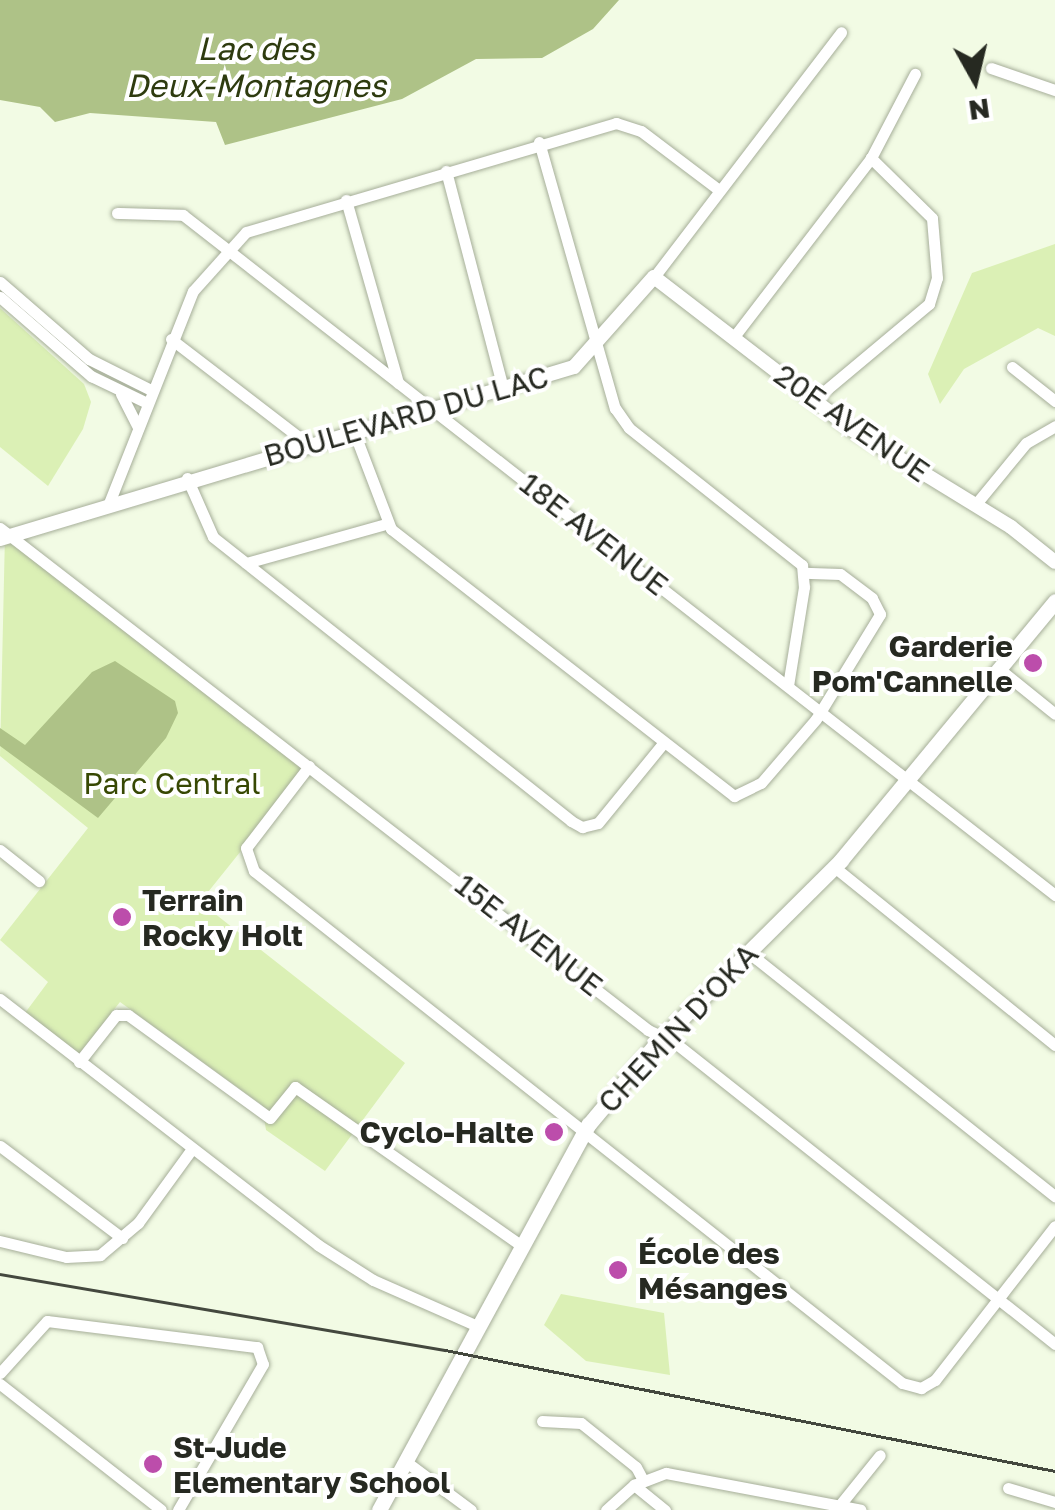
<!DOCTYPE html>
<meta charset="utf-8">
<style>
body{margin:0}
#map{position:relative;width:1055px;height:1510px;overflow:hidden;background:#f2fbe4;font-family:"Golos Text",sans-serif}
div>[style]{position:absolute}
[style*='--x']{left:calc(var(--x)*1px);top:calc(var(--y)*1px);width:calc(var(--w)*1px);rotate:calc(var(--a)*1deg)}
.green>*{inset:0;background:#dbf0b5}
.water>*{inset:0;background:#aec287}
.roads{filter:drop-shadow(0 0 2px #a6ae99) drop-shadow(0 0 2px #a6ae99)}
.minor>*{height:11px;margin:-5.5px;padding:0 5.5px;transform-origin:5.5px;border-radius:5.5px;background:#fff}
.tertiary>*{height:14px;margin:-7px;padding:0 7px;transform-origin:7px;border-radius:7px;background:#fff}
.secondary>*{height:15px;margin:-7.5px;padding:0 7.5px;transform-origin:7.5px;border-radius:7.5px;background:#fff}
.tram>*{height:2.5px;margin:-1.25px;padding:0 1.25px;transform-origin:1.25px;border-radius:1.25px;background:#44483e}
.dots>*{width:28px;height:28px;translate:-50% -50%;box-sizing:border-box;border:5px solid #fff;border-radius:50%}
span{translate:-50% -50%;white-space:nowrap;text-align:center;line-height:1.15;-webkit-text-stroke:8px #fff;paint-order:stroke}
.street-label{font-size:30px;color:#262921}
.poi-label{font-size:30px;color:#262921;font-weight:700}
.right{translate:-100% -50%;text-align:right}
.left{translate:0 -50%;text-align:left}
.park-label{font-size:30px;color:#374803}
.water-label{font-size:32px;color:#2e3b0f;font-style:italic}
.north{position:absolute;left:925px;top:30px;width:100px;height:100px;-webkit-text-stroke:8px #fff;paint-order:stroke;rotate:172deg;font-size:28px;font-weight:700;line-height:40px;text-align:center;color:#262921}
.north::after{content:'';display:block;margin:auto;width:35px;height:45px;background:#262921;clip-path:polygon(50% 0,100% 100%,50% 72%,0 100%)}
</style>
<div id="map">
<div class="green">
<div style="clip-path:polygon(1055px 244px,1055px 336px,1038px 328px,964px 369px,940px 404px,928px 374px,972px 273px)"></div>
<div style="clip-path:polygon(0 308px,84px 384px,91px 402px,83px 429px,48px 486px,0 447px)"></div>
<div style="clip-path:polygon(5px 534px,309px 766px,200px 902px,405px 1063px,325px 1171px,266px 1130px,262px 1105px,120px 1002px,78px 1055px,25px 1013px,48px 982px,0 940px,88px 828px,0 756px)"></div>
<div style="clip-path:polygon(561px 1294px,664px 1313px,670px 1375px,586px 1361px,544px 1325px)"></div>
</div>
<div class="water">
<div style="clip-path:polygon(0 0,619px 0,593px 29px,542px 58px,476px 59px,402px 99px,225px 145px,216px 122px,90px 113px,55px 122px,40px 107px,0 100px)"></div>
<div style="clip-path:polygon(115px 661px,175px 701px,178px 713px,166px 738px,98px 818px,0 746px,0 728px,25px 745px,92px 672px)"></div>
</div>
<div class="roads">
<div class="minor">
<div style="--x:991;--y:68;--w:68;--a:19"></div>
<div style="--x:539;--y:142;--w:277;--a:74.1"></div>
<div style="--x:615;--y:408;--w:24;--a:55"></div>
<div style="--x:629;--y:428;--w:221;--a:38.4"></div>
<div style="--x:802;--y:565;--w:22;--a:85"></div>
<div style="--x:804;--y:587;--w:100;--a:99.2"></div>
<div style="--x:446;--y:171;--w:225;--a:75.3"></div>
<div style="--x:346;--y:200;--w:190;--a:74.1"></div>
<div style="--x:117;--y:213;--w:66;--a:1.7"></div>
<div style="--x:183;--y:215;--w:1106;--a:37.95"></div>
<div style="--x:654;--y:277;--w:308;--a:-52.6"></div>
<div style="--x:0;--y:282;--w:118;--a:40.9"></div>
<div style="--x:89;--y:359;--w:69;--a:26.6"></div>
<div style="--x:0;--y:297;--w:121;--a:41"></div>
<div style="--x:91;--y:376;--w:62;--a:25.7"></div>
<div style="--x:733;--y:338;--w:227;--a:-52.5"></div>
<div style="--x:871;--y:158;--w:95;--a:-62.4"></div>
<div style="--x:171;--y:339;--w:173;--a:37.5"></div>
<div style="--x:1012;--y:367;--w:55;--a:38.3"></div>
<div style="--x:121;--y:394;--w:38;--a:63"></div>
<div style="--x:814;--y:400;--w:150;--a:-39.9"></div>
<div style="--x:929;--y:304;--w:27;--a:-73"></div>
<div style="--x:937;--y:278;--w:60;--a:-94.8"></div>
<div style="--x:932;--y:218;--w:86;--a:-135.5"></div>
<div style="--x:354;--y:432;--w:104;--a:69.1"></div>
<div style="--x:391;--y:529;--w:435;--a:37.9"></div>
<div style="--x:734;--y:796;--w:30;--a:-26"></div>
<div style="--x:761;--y:783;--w:84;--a:-49.3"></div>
<div style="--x:816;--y:719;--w:123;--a:-58.6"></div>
<div style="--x:880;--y:614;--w:18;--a:-117"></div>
<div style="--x:872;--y:598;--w:40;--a:-143"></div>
<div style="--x:840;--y:574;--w:36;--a:-178"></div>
<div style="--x:187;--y:478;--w:64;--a:66.2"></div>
<div style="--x:213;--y:537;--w:457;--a:38.4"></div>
<div style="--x:571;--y:821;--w:13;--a:29"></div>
<div style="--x:582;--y:827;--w:16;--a:-14"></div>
<div style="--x:598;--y:823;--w:104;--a:-50.8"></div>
<div style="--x:109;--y:503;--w:228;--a:-68.4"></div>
<div style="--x:193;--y:291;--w:79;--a:-48.1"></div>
<div style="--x:246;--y:232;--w:386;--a:-16.4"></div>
<div style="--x:616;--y:123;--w:26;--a:18"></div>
<div style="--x:641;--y:131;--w:98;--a:37.1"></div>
<div style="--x:975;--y:505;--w:80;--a:-50.6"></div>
<div style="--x:1026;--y:443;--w:34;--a:-30"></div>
<div style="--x:0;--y:528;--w:820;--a:37.76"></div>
<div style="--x:648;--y:1030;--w:29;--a:25"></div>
<div style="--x:674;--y:1042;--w:486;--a:38.4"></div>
<div style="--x:246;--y:563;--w:145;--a:-15.6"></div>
<div style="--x:998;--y:668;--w:73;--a:38.9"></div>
<div style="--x:309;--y:766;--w:103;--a:127.5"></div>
<div style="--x:246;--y:848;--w:24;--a:71"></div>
<div style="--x:254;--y:871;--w:826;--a:38.31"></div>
<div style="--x:902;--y:1383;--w:20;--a:15"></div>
<div style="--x:921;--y:1388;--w:16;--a:-30"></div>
<div style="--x:935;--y:1380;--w:195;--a:-52.1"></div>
<div style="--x:0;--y:850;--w:50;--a:38.5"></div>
<div style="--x:833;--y:866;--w:285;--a:38.9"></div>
<div style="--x:749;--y:953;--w:391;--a:38.5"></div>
<div style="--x:0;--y:999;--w:402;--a:37.7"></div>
<div style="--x:318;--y:1245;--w:65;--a:32.5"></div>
<div style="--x:373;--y:1280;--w:111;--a:23.8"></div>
<div style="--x:79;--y:1062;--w:60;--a:-51.8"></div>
<div style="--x:116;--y:1015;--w:12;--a:0"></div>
<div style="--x:128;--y:1015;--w:175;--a:36"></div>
<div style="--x:270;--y:1118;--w:40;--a:-51"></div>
<div style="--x:295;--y:1087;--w:274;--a:35"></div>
<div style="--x:0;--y:1146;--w:153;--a:37"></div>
<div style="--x:0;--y:1241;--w:68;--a:13.6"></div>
<div style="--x:66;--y:1257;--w:34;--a:-3"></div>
<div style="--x:100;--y:1255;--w:50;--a:-40.1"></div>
<div style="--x:138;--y:1223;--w:90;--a:-54"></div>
<div style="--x:0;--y:1373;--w:70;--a:-47.9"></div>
<div style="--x:47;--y:1321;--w:212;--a:7.1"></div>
<div style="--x:257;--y:1347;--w:18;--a:71"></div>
<div style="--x:263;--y:1364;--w:169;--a:120.2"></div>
<div style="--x:0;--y:1384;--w:204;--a:38"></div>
<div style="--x:542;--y:1421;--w:39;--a:3"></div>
<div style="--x:581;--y:1423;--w:70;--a:38.7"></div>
<div style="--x:636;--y:1467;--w:15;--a:62"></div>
<div style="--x:405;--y:1461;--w:82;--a:36.6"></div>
<div style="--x:634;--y:1485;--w:40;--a:39"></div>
<div style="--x:1008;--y:1488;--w:49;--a:16.6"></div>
<div style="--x:839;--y:1506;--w:65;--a:-51.2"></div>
<div style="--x:606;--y:1510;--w:38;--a:-42"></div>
<div style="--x:634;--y:1485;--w:34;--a:-21"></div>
<div style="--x:666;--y:1473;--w:198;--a:10.7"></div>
</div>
<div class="tertiary">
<div style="--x:0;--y:539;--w:599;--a:-16.68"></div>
<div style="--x:574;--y:367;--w:120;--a:-48.4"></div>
<div style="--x:654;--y:277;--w:251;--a:37.6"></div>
<div style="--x:853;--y:430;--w:185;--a:31.5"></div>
<div style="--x:1011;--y:527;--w:56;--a:38.5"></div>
</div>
<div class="secondary">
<div style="--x:379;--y:1510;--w:439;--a:-61.5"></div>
<div style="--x:589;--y:1124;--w:103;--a:-50.1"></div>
<div style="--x:655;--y:1045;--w:262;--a:-44.8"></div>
<div style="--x:841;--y:860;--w:336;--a:-50.4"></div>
</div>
</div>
<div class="tram">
<div style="--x:0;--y:1274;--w:451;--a:9.7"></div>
<div style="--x:445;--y:1350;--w:622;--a:11.22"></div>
</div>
<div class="dots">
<div style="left:1033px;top:663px;background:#bc4dab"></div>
<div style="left:122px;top:917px;background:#bc4dab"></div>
<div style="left:554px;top:1132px;background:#bc4dab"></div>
<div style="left:618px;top:1270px;background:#bc4dab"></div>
<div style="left:153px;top:1464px;background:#bc4dab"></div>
</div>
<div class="street-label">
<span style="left:406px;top:416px;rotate:-16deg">BOULEVARD DU LAC</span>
<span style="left:852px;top:423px;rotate:35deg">20E AVENUE</span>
<span style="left:594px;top:534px;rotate:38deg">18E AVENUE</span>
<span style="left:529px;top:935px;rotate:38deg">15E AVENUE</span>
<span style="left:678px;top:1028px;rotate:-47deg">CHEMIN D'OKA</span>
</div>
<div class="poi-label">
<span class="right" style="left:1013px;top:663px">Garderie<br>Pom'Cannelle</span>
<span class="left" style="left:142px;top:917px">Terrain<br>Rocky Holt</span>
<span class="right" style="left:534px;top:1132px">Cyclo-Halte</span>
<span class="left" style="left:638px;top:1270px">École des<br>Mésanges</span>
<span class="left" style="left:173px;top:1464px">St-Jude<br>Elementary School</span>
</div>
<div class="park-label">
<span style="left:172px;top:783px">Parc Central</span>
</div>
<div class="water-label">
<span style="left:256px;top:67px">Lac des<br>Deux-Montagnes</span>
</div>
<div class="north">N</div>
</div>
